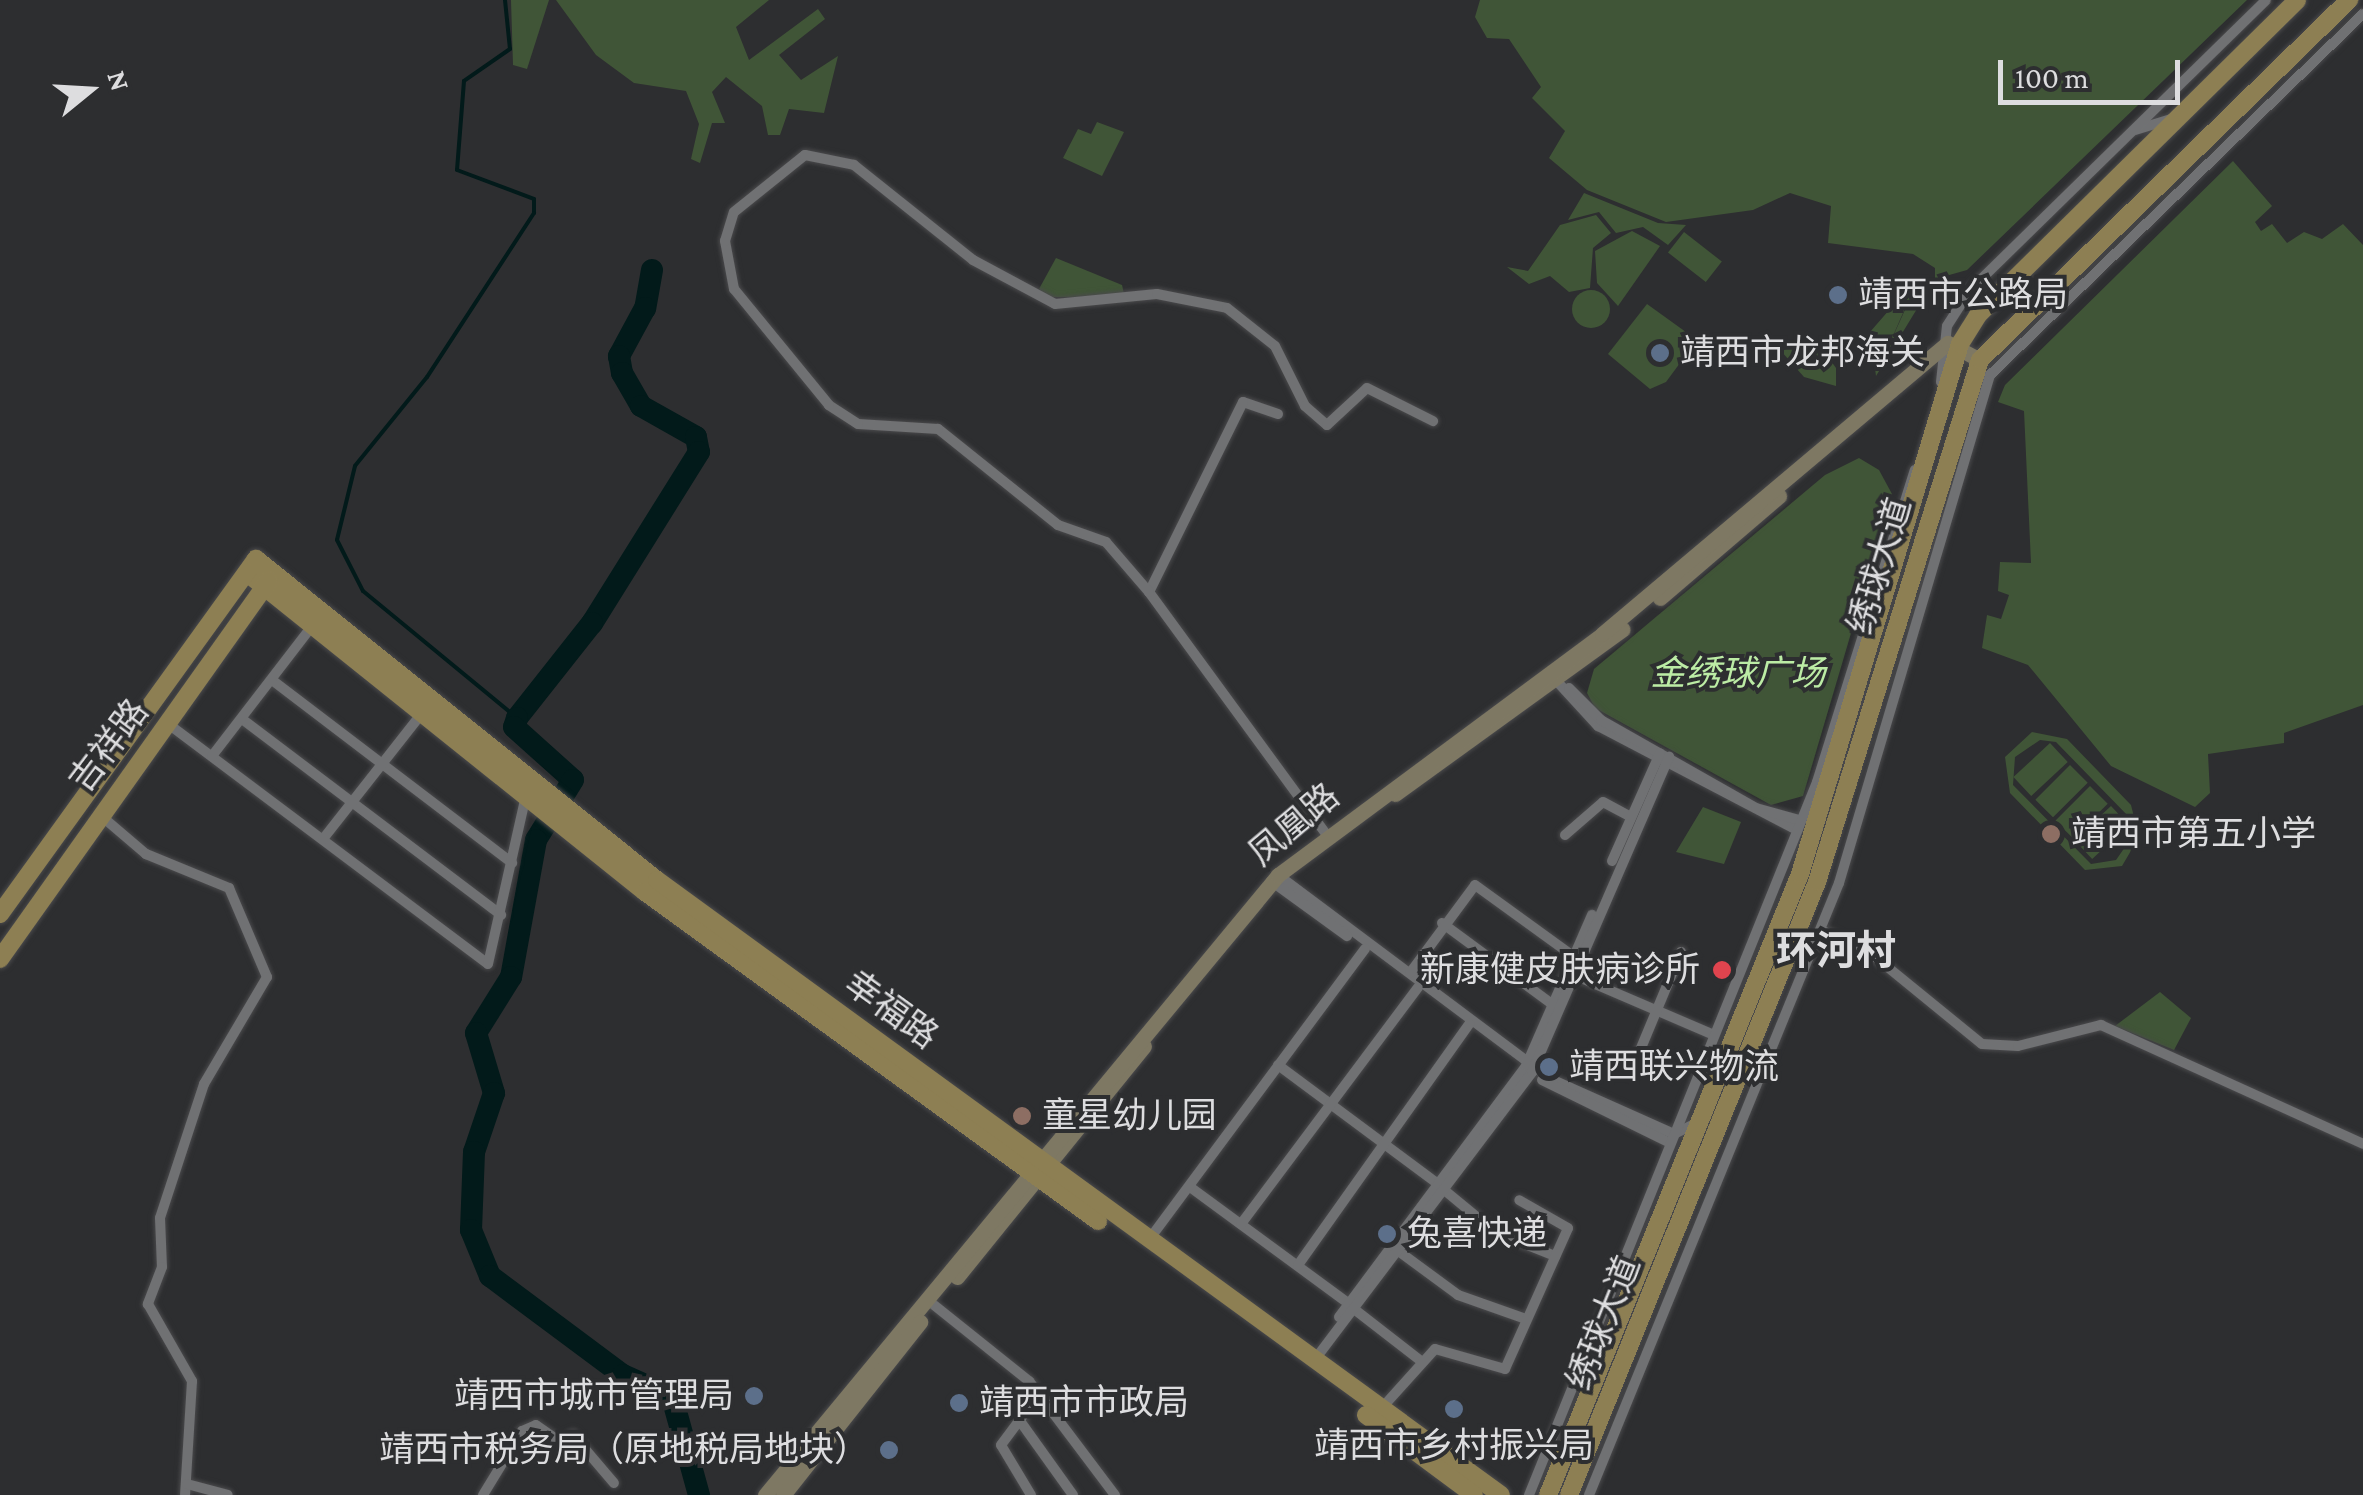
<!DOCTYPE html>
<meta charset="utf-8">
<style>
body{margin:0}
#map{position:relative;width:2363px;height:1495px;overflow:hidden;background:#2d2e30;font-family:"Crimson Pro","Noto Sans SC",serif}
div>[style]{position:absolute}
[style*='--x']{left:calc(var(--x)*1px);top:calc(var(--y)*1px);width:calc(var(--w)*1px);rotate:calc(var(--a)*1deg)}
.green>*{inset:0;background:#405537;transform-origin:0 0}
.round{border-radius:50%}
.stream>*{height:4px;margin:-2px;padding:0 2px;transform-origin:2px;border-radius:2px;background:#021a1a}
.river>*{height:22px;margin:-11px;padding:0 11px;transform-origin:11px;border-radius:11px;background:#021a1a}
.roads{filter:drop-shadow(0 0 2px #4a4a4c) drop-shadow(0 0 2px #4a4a4c)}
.street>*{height:10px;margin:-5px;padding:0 5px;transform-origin:5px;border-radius:5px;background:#707173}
.secondary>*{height:15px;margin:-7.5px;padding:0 7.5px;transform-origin:7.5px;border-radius:7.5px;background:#7e7863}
.primary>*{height:18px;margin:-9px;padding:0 9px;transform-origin:9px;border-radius:9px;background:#8d7f53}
.dots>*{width:28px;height:28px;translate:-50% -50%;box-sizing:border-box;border:5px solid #2d2e30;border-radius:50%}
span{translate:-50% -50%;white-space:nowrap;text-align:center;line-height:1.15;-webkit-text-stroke:8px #2d2e30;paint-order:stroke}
.poi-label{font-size:35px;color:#dddddf}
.left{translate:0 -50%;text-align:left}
.right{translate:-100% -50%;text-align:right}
.street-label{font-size:35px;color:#dddddf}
.park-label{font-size:35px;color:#bceca5;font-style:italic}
.quarter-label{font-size:40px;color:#dddddf;font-weight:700}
.north{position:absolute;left:40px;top:40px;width:100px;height:100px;-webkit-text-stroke:8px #2d2e30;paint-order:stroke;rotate:72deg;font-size:28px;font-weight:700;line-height:40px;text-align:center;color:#dddddf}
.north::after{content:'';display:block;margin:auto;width:35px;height:45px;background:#dddddf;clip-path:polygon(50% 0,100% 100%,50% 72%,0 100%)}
.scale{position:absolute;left:1998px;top:60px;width:182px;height:45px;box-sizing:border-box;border:5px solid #dddddf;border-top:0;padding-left:12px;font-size:30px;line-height:35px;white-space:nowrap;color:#dddddf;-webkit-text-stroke:8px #2d2e30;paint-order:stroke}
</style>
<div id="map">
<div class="green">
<div style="clip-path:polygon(511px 0,549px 0,527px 69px,513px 65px)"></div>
<div style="clip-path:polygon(556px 0,769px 0,736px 27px,749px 60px,818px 9px,825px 19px,779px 55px,801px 80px,838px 56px,824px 113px,789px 109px,780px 135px,768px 135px,762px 106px,726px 77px,712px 92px,725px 123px,712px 123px,700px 163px,691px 159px,699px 124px,686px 91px,634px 83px,596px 55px)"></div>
<div style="clip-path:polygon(1480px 0,2247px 0,1967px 270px,1935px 279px,1935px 268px,1913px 254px,1828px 243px,1831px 206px,1790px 193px,1753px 210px,1666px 222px,1587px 190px,1549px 158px,1565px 131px,1532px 98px,1541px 87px,1509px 39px,1487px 38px,1475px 17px)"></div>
<div style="clip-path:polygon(1097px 122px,1124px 132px,1102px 176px,1063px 158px,1078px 129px,1091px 134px)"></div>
<div style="clip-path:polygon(2233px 161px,2272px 206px,2255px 222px,2261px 231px,2272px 224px,2287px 243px,2304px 232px,2322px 239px,2343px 224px,2363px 245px,2363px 705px,2284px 733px,2284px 743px,2208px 754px,2210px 793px,2195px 807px,2111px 766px,2028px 665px,1982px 648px,1987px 615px,2001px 619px,2009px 595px,1998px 591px,2000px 562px,2031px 563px,2024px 411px,1998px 402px,2005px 385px)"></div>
<div style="clip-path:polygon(1584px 193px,1658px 223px,1686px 225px,1668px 245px,1643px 227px,1616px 233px,1599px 212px,1568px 220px)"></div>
<div style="clip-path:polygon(1596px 215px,1611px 233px,1593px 248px,1590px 288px,1569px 292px,1550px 276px,1529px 284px,1507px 267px,1528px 271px,1560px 225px)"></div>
<div style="clip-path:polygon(1632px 231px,1660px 246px,1618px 306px,1597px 283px,1595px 251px)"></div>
<div style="left:1684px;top:232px;width:48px;height:26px;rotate:38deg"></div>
<div style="clip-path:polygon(1056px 258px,1122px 285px,1125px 298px,1047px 297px,1039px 289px)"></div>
<div style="clip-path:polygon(1891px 278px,1917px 281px,1878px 370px,1917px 283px,1923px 299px,1876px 376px,1870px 332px,1890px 309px)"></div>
<div class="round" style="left:1572px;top:290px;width:38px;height:38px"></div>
<div style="clip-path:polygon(1647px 304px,1697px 340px,1666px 382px,1650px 389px,1608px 354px)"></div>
<div style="clip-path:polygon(1815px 339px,1836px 368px,1836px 386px,1804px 377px,1781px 351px)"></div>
<div style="clip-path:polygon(1859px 458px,1879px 470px,1892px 494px,1803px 796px,1771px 805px,1595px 708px,1587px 693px,1594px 669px,1825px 475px)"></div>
<div style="clip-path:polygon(evenodd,2032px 732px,2067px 739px,2131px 805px,2139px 837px,2122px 866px,2085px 870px,2010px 793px,2005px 757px,2032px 732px,2040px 740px,2056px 742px,2130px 818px,2132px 837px,2116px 860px,2091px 864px,2013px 785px,2015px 757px,2040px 740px)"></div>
<div style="left:2050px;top:743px;width:26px;height:50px;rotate:47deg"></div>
<div style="left:2070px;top:765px;width:25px;height:49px;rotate:45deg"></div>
<div style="left:2090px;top:786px;width:25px;height:49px;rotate:45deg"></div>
<div style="left:2111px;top:806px;width:26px;height:50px;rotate:47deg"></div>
<div style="clip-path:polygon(1703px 807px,1741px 822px,1724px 864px,1676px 852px)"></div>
<div style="clip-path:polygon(2160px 992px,2191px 1018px,2174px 1050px,2115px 1026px)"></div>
</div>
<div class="stream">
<div style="--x:505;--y:0;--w:49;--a:84.2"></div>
<div style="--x:510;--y:49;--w:56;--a:145.2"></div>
<div style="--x:464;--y:81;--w:89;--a:94.5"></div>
<div style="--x:457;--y:170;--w:82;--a:20.6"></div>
<div style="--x:534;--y:199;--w:14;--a:90"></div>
<div style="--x:534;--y:213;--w:196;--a:123.1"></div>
<div style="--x:427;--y:377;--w:114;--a:129"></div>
<div style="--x:355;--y:466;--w:76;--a:103.7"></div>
<div style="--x:337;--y:540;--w:57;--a:63"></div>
<div style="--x:363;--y:591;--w:200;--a:39.5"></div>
</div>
<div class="river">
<div style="--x:652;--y:270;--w:39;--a:100"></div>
<div style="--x:645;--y:308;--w:55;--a:118.4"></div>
<div style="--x:619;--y:356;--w:17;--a:80"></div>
<div style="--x:622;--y:373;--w:38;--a:60"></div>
<div style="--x:641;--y:406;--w:63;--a:29.4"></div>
<div style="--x:696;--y:437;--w:15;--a:79"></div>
<div style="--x:699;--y:452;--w:202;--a:122"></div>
<div style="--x:592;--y:623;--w:121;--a:128.3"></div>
<div style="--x:517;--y:718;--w:9;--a:108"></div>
<div style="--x:514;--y:727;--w:79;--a:41.9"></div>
<div style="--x:573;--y:780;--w:70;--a:121.7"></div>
<div style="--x:536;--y:840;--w:139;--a:100.3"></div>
<div style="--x:511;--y:977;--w:66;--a:122"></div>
<div style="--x:476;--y:1033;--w:63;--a:73.3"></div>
<div style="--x:494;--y:1093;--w:62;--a:108.7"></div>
<div style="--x:474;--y:1152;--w:78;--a:92.2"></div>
<div style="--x:471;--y:1230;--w:50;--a:67.6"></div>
<div style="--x:490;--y:1276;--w:166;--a:36.7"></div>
<div style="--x:623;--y:1375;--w:54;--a:24.2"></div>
<div style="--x:672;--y:1397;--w:102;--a:74.6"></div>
</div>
<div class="roads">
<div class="street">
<div style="--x:2135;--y:130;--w:38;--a:-17"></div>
<div style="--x:1941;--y:382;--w:56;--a:-83.9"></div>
<div style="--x:1947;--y:326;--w:43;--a:-57.4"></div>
<div style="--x:1970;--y:290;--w:414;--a:-44.4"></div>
<div style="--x:1278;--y:414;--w:37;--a:-161"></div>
<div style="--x:1243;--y:402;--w:212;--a:116.3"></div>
<div style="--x:1149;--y:592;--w:300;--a:53.8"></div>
<div style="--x:1149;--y:592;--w:66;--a:-130.7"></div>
<div style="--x:1106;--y:542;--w:51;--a:-160.5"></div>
<div style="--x:1058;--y:525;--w:154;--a:-141.3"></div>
<div style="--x:938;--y:429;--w:80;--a:-176.4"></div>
<div style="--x:858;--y:424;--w:35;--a:-147"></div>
<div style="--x:829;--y:405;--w:150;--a:-129.3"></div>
<div style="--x:734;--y:289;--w:49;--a:-100.6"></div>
<div style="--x:725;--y:241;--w:30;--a:-73"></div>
<div style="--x:734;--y:212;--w:91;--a:-38.8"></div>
<div style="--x:805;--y:155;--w:50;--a:11.5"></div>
<div style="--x:854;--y:165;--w:152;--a:38.6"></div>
<div style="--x:973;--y:260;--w:93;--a:28.2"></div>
<div style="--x:1055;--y:304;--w:102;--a:-5.6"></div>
<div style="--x:1157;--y:294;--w:71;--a:11.3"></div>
<div style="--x:1227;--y:308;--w:61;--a:38.4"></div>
<div style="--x:1275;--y:346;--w:67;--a:63.4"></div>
<div style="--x:1305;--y:406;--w:29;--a:41"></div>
<div style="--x:1327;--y:425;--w:54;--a:-42.8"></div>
<div style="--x:1367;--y:388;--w:74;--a:26.6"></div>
<div style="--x:1553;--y:677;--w:67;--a:47.4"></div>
<div style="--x:1598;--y:726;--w:225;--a:27.6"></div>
<div style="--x:272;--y:680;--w:302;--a:37.3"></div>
<div style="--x:1569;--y:688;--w:45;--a:45"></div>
<div style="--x:1601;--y:720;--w:178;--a:29.6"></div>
<div style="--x:1756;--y:808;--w:45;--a:15.6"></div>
<div style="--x:242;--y:719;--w:325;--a:37.1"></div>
<div style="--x:167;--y:723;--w:401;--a:36.9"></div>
<div style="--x:488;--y:964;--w:173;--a:-77.3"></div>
<div style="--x:212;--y:756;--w:165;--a:-52.4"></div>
<div style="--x:99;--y:814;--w:62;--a:40.4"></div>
<div style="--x:146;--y:854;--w:90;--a:22.3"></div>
<div style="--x:229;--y:888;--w:97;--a:66.9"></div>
<div style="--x:267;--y:977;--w:124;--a:120.5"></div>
<div style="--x:204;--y:1084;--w:141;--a:108.2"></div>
<div style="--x:160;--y:1218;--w:49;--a:87.7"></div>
<div style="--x:162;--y:1267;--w:40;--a:111"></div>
<div style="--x:148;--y:1304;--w:89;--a:60.3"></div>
<div style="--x:192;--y:1381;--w:114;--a:93.5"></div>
<div style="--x:1565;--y:835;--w:50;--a:-41"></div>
<div style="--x:1603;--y:802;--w:30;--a:28"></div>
<div style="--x:323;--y:839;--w:162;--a:-51.8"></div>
<div style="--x:1612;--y:861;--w:118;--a:-66"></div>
<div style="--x:1278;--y:875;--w:341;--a:36.8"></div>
<div style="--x:1551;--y:1079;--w:135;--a:24.1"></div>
<div style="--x:1674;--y:1134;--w:25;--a:-26"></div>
<div style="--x:1271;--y:881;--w:94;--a:35.9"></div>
<div style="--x:1442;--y:923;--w:137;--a:36.4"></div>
<div style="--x:1821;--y:930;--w:59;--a:26.1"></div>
<div style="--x:1874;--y:956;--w:139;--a:39.2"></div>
<div style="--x:1982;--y:1044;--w:36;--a:3"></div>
<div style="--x:2018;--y:1046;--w:86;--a:-14.2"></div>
<div style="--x:2101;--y:1025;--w:288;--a:24.4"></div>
<div style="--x:1410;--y:973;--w:109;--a:-53.5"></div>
<div style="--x:1475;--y:885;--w:121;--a:35.9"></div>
<div style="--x:1574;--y:975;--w:152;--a:23.2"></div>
<div style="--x:1278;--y:1065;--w:199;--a:36.6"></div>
<div style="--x:1631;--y:1072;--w:130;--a:-67.4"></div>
<div style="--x:1542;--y:1080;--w:143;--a:26.2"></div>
<div style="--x:1190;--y:1187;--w:197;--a:36.3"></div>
<div style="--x:1443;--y:1189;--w:67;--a:39.6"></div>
<div style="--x:1495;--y:1232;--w:65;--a:21.8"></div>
<div style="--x:1241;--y:1224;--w:296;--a:-53.2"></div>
<div style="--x:1148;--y:1241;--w:364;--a:-53.4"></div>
<div style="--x:1397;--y:1250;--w:76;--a:36.4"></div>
<div style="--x:1458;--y:1295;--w:72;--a:19.4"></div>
<div style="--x:1298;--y:1265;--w:296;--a:-54.6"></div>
<div style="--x:934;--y:1305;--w:122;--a:38.7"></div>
<div style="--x:1029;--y:1381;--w:143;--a:53"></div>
<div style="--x:1354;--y:1309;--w:85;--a:37.8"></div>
<div style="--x:1339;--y:1317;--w:313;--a:-53.3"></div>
<div style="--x:1526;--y:1066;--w:165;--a:-66.4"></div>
<div style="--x:1313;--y:1362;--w:363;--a:-52.9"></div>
<div style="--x:1532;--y:1072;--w:344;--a:-66.5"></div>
<div style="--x:1380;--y:1410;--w:82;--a:-48"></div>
<div style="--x:1435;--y:1349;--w:73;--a:15.9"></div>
<div style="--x:1505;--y:1369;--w:154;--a:-65.9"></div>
<div style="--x:1568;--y:1228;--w:56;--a:-150.3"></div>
<div style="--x:1020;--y:1421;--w:91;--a:54.4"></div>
<div style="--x:187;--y:1484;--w:42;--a:15"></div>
<div style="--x:483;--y:1495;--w:75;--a:-58.6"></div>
<div style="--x:522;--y:1431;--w:15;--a:-23"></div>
<div style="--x:536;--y:1425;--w:29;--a:35"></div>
<div style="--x:560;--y:1442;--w:15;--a:-28"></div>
<div style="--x:573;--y:1435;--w:63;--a:49.5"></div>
<div style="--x:1031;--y:1495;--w:58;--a:-121"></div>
<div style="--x:1001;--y:1445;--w:64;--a:-53.3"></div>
<div style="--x:1529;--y:1495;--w:769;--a:-68"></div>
<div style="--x:1817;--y:782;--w:327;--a:-72.6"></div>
<div style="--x:1589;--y:1495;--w:661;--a:-67.78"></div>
<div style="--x:1839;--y:883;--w:530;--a:-73.45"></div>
<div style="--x:1990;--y:375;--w:519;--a:-44.06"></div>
</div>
<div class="secondary">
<div style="--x:1660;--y:598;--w:157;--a:-40.6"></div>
<div style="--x:1395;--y:794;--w:281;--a:-35.9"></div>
<div style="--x:957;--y:1277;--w:297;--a:-51"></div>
<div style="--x:765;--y:1495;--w:805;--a:-50.39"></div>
<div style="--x:1278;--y:875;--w:404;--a:-36.6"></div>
<div style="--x:1602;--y:634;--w:452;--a:-40.1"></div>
<div style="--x:1948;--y:343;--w:36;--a:28"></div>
<div style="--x:783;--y:1495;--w:221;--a:-51.6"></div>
</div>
<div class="primary">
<div style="--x:247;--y:573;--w:510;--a:38.71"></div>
<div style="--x:645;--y:892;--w:560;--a:35.99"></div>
<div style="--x:0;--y:914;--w:438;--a:-54.2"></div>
<div style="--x:256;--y:559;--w:514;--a:38.68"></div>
<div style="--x:657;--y:880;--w:1044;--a:36.08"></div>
<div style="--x:0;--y:959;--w:464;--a:-54.6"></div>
<div style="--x:1366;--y:1415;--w:134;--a:36.5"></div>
<div style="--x:1548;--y:1495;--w:670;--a:-67.91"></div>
<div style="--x:1800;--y:874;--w:554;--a:-73.2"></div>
<div style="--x:1960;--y:344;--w:34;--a:-58"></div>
<div style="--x:1978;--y:315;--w:448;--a:-44.6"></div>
<div style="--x:1569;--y:1495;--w:661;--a:-67.97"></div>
<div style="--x:1817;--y:882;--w:547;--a:-72.66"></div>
<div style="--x:1980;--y:360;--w:516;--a:-44.29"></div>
</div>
</div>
<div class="dots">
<div style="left:1838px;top:295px;background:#5c6f8a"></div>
<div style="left:1660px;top:353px;background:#5c6f8a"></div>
<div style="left:2051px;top:834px;background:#8d6e63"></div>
<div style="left:1722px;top:970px;background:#e0444e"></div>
<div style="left:1549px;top:1067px;background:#5c6f8a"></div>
<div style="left:1022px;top:1116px;background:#8d6e63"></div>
<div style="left:1387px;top:1234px;background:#5c6f8a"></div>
<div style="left:754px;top:1396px;background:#5c6f8a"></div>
<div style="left:959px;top:1403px;background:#5c6f8a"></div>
<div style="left:1454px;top:1409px;background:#5c6f8a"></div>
<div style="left:889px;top:1450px;background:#5c6f8a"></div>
</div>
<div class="poi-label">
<span class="left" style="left:1858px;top:295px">靖西市公路局</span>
<span class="left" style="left:1680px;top:353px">靖西市龙邦海关</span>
<span class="left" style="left:2071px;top:834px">靖西市第五小学</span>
<span class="right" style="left:1700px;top:970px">新康健皮肤病诊所</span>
<span class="left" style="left:1569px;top:1067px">靖西联兴物流</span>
<span class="left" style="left:1042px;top:1116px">童星幼儿园</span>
<span class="left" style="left:1407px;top:1234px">兔喜快递</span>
<span class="right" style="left:734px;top:1396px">靖西市城市管理局</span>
<span class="left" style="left:979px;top:1403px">靖西市市政局</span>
<span style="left:1454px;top:1446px">靖西市乡村振兴局</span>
<span class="right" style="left:869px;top:1450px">靖西市税务局（原地税局地块）</span>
</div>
<div class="street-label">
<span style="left:1880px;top:566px;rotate:-73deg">绣球大道</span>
<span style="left:109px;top:746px;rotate:-53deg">吉祥路</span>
<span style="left:1294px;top:825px;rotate:-40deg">凤凰路</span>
<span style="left:891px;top:1010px;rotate:36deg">幸福路</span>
<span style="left:1604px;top:1323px;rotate:-68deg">绣球大道</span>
</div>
<div class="park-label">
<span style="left:1738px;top:674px">金绣球广场</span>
</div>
<div class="quarter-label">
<span style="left:1836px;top:951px">环河村</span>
</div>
<div class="north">N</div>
<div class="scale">100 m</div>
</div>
